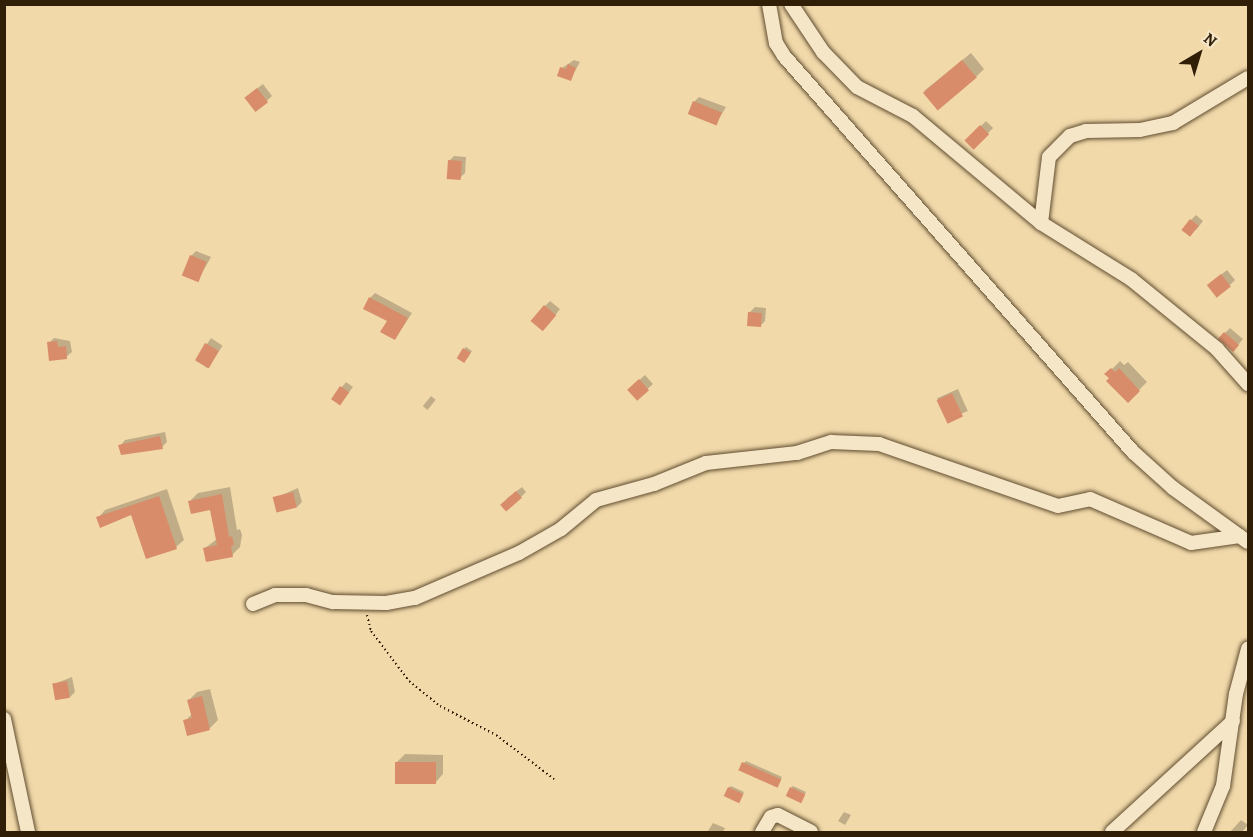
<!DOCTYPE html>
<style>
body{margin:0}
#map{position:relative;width:1253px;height:837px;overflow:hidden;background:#f1d9aa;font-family:Alegreya,serif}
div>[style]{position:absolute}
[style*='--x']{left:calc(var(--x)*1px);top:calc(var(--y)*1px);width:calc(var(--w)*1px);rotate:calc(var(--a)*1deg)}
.shadow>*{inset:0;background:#0003;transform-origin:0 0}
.building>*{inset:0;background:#d88c6a;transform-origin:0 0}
.path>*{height:2px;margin-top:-1px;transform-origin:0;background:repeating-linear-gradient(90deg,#301e07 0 1.5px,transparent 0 4.5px)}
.roads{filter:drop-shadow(0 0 2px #604d30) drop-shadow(0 0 2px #604d30)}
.minor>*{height:14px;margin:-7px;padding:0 7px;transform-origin:7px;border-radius:7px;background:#f6e6c8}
span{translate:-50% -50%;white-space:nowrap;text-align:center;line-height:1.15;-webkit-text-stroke:4.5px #f6e6c8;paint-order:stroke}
.frame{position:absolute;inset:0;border:6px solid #301e07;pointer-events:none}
.north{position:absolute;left:1169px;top:24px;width:60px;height:60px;-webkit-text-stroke:4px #f6e6c8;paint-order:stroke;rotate:38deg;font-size:16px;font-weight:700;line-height:24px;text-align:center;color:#301e07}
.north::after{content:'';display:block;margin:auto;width:21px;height:27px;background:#301e07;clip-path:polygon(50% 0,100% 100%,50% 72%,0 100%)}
</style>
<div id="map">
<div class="shadow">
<div style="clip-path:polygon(971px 53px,984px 69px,976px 77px,924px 91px)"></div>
<div style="clip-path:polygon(574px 60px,580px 62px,570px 80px,562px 68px)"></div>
<div style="clip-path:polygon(263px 84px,272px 96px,256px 111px,251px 93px)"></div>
<div style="clip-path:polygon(699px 97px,726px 107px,716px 124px,694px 102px)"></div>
<div style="left:986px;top:121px;width:10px;height:28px;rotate:45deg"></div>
<div style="clip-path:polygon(454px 156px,466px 157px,465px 173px,460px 178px,449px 161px)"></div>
<div style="clip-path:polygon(1196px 215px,1203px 221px,1196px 230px,1191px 220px)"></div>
<div style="clip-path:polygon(196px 251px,211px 257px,198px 280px,191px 256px)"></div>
<div style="clip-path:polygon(1227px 270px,1235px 280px,1230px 285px,1214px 280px)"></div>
<div style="clip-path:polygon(375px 293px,412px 313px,395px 339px,389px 320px,370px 298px)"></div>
<div style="clip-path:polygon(550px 301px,560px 309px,548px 325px,545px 306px)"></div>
<div style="clip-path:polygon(755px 307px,766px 308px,765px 321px,760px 326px,750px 312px)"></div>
<div style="clip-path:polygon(1230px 328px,1243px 339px,1233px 351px,1220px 338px)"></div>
<div style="clip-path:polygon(54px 338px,70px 341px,72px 352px,66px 357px,49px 343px)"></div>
<div style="left:211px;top:338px;width:14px;height:27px;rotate:34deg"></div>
<div style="clip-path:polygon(466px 347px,472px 351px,467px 359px,464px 349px)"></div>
<div style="clip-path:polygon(1120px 361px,1124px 365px,1128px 362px,1147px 382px,1128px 401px,1107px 374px)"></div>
<div style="left:645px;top:375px;width:12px;height:21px;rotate:48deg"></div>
<div style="clip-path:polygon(346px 382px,353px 387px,344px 399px,332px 399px)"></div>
<div style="left:958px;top:389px;width:24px;height:23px;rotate:66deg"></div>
<div style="left:431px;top:396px;width:6px;height:13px;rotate:39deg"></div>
<div style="clip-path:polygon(165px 432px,167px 442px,162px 447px,120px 446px,125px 440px)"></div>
<div style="clip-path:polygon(230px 487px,237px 530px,240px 529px,242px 535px,240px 547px,232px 555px,205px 548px,217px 539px,211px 508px,190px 501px,198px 493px)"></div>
<div style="clip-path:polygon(522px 487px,526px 492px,521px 497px,506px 499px)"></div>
<div style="clip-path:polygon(298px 488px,302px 502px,297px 507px,275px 498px)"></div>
<div style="clip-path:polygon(167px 489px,184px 540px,176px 547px,132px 513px,98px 518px,105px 510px)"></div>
<div style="clip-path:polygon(72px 677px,75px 692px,70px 697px,54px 684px)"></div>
<div style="clip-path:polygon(210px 689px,218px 720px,210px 728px,185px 721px,192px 714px,189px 700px,197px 692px)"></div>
<div style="clip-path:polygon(405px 754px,443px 755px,443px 774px,435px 783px,397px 762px)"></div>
<div style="clip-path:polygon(746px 761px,782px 777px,779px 783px,744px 763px)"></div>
<div style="clip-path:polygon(731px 786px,744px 792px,741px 798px,729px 788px)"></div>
<div style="clip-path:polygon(793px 786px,806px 792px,801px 800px,791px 788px)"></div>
<div style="clip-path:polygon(844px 812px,851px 815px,845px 825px,838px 821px)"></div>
<div style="clip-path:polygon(1241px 820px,1248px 825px,1242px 832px,1230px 832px)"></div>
<div style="clip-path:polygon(713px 823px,725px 828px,723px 832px,708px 831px)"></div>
</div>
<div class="building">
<div style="left:962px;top:60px;width:23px;height:51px;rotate:50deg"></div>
<div style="clip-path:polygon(568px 64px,576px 68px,571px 81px,557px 76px,560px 67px,566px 69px)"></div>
<div style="left:257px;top:88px;width:18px;height:16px;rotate:52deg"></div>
<div style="left:693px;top:101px;width:31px;height:14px;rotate:22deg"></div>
<div style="left:980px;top:125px;width:13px;height:22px;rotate:45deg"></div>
<div style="left:448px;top:160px;width:14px;height:19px;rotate:4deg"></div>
<div style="left:1190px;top:219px;width:11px;height:14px;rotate:38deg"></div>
<div style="left:190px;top:255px;width:18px;height:22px;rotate:22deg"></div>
<div style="left:1221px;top:274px;width:16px;height:18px;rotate:52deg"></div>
<div style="clip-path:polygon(369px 297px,408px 318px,395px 340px,380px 332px,387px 321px,363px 309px)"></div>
<div style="left:544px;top:305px;width:16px;height:21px;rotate:40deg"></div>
<div style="left:748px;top:312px;width:14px;height:14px;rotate:4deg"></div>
<div style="left:1224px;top:332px;width:20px;height:9px;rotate:41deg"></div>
<div style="clip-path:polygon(57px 341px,58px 347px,66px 346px,67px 359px,49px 361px,47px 342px)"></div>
<div style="left:205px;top:343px;width:16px;height:20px;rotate:30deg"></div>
<div style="left:463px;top:348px;width:9px;height:12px;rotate:32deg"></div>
<div style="clip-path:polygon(1111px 368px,1115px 372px,1119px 368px,1140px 391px,1128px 403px,1106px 381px,1109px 378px,1104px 374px)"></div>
<div style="left:639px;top:379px;width:15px;height:16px;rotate:48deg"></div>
<div style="left:340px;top:386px;width:11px;height:16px;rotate:34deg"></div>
<div style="left:952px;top:393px;width:26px;height:17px;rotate:65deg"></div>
<div style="clip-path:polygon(160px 436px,163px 449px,121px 455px,118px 445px)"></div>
<div style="left:516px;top:491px;width:9px;height:21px;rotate:49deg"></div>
<div style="left:293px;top:492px;width:16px;height:21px;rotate:76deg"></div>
<div style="clip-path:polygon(222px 494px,229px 537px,232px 536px,234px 545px,231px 546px,233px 557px,206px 562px,203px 548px,217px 545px,210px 510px,191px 514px,188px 501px)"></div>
<div style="clip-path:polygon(159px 496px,177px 549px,146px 559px,131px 515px,100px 528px,96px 517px)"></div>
<div style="left:67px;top:681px;width:17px;height:15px;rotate:80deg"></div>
<div style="clip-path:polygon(202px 696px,210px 730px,187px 736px,183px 720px,192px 718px,187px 700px)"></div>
<div style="left:395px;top:762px;width:41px;height:22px"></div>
<div style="left:742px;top:762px;width:43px;height:9px;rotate:24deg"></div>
<div style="left:728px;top:787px;width:17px;height:10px;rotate:25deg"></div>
<div style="left:790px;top:787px;width:17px;height:10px;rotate:25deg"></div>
</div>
<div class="path">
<div style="--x:367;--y:615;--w:16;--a:76"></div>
<div style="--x:371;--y:631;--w:63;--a:52.8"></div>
<div style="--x:409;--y:681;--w:40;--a:39"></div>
<div style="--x:440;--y:706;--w:63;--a:27.4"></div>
<div style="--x:496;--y:735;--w:73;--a:37.2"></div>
</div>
<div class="roads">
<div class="minor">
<div style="--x:769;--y:4;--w:40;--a:80"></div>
<div style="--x:776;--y:43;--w:15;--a:58"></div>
<div style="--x:784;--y:56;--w:528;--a:48.61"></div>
<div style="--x:1133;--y:452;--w:54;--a:42"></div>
<div style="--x:1173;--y:488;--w:92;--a:35.8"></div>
<div style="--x:791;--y:4;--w:58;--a:56.3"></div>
<div style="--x:823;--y:52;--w:49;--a:45.8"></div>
<div style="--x:857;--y:87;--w:63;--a:27.4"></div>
<div style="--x:913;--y:116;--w:167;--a:39.9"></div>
<div style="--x:1041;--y:223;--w:106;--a:31.9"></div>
<div style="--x:1131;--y:279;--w:111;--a:39.1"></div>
<div style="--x:1217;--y:349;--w:47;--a:48.5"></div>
<div style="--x:1041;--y:223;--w:66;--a:-83.1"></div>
<div style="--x:1049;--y:157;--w:30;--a:-45"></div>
<div style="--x:1070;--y:136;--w:17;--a:-17"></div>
<div style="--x:1086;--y:131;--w:54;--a:-1.1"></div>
<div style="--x:1140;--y:130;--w:34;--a:-12"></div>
<div style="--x:1173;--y:123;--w:87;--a:-31"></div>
<div style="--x:253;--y:604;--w:24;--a:-22"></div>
<div style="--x:275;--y:595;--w:31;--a:0"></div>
<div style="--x:306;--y:595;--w:28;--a:15"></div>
<div style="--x:333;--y:602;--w:53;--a:1.1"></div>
<div style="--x:386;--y:603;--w:29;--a:-10"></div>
<div style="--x:415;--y:598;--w:113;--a:-23.4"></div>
<div style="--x:519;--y:553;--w:48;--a:-29.7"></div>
<div style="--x:561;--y:529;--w:45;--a:-39.6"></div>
<div style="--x:596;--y:500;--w:60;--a:-15.4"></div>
<div style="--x:654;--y:484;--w:56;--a:-22"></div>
<div style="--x:706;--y:463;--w:92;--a:-6.3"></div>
<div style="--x:797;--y:453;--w:36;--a:-18"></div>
<div style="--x:831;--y:442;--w:48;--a:2.4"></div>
<div style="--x:879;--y:444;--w:189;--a:19.1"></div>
<div style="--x:1058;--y:506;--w:33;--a:-12"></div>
<div style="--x:1090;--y:499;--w:110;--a:23.5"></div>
<div style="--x:1191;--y:543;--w:49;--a:-8.1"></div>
<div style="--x:4;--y:719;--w:116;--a:78"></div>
<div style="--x:762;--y:832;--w:17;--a:-59"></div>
<div style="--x:771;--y:817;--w:7;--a:-16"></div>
<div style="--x:778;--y:815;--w:37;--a:27"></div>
<div style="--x:1112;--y:832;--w:164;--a:-42.5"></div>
<div style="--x:1204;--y:832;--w:50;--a:-67.6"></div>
<div style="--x:1223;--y:786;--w:93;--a:-82"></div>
<div style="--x:1236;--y:694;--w:47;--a:-75.1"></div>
</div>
</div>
<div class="frame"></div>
<div class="north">N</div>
</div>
